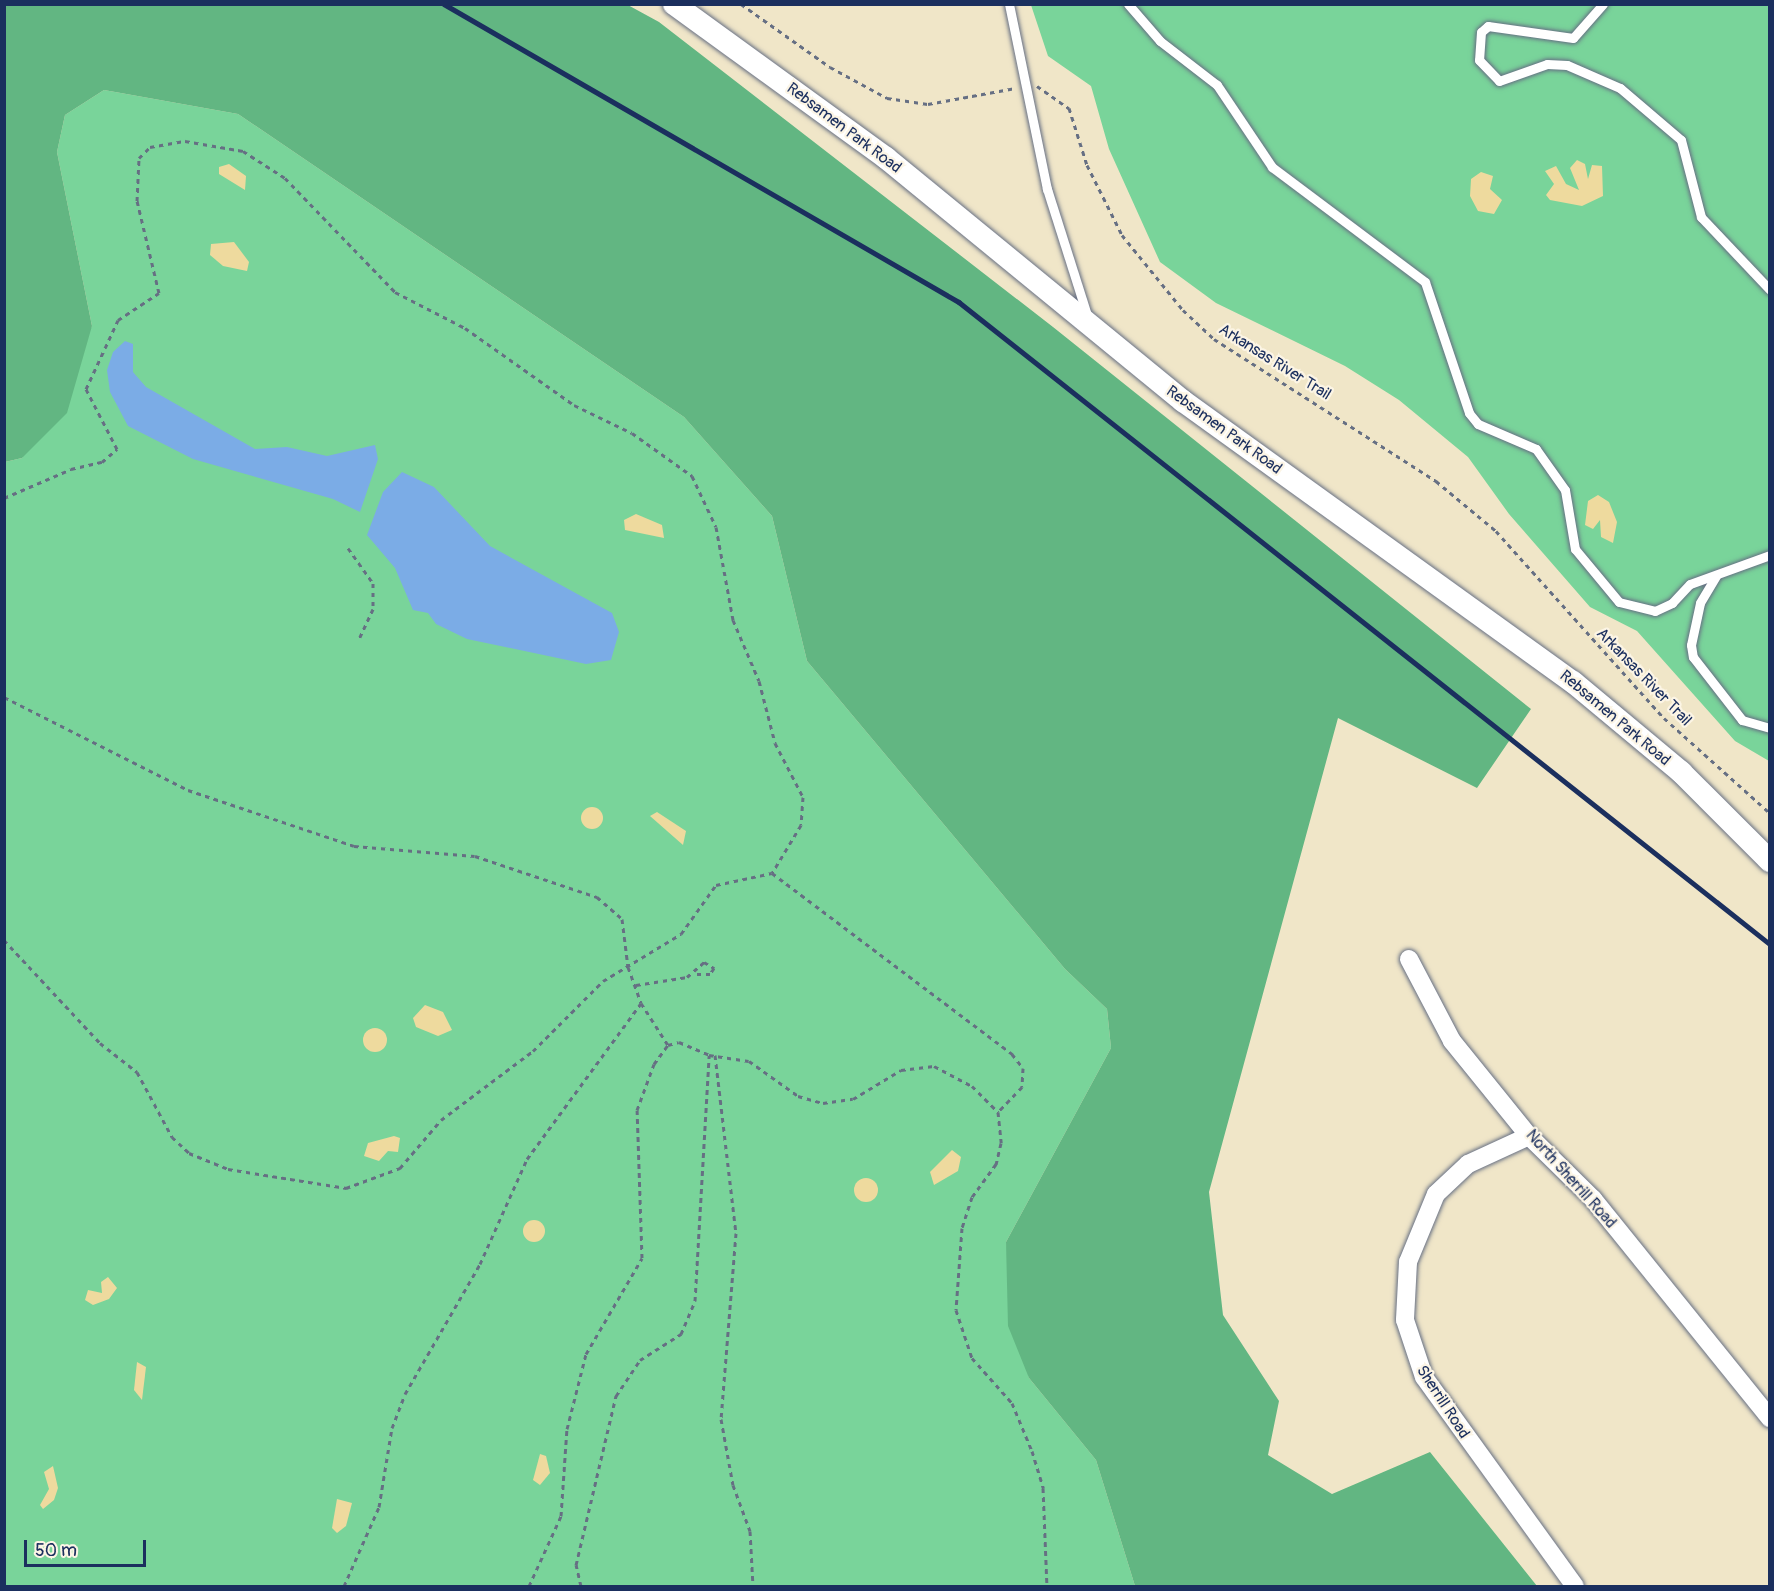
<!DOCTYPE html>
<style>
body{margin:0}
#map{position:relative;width:1774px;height:1591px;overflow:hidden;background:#f0e6c8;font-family:Pangolin,sans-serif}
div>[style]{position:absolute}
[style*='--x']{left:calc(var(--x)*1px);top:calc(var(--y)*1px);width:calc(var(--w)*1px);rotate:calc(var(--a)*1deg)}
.green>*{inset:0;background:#79d49a}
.forest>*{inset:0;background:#62b682}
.sand>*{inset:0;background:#eeda9e}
.round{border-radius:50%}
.water>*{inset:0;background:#7bace6}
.path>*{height:3px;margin-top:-1.5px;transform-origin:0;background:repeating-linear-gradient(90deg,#666f83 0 4.5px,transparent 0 9px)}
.roads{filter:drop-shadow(0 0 2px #666f83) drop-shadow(0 0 2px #666f83)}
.service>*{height:9px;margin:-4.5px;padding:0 4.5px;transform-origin:4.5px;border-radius:4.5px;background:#fff}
.minor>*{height:18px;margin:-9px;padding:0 9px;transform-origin:9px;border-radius:9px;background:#fff}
.tertiary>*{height:22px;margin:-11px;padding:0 11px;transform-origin:11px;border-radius:11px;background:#fff}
.rail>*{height:4.5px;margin:-2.25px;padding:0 2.25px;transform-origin:2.25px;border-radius:2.25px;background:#1b2f5e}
span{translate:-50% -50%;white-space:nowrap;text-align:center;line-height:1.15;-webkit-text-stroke:4.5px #fcf5e5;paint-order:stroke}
.street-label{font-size:16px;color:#1b2f5e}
.frame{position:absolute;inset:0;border:6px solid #1b2f5e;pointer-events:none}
.scale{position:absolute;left:24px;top:1540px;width:122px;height:27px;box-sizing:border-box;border:3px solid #1b2f5e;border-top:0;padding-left:8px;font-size:18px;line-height:21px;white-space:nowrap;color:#1b2f5e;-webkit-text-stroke:4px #fcf5e5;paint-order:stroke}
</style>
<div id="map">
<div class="green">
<div style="clip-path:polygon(1031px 5px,1769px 5px,1769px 761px,1735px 741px,1637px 631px,1590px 607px,1509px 514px,1468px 457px,1399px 400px,1345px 366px,1216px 303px,1160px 262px,1109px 149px,1091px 86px,1048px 56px)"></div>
<div style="clip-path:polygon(104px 90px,238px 114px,684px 417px,772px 516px,807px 661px,1065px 969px,1107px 1009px,1111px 1048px,1006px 1242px,1029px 1378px,1096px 1460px,1135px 1586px,5px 1586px,5px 462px,22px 458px,92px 326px,57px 152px,65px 115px)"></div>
</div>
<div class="forest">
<div style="clip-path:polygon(626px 4px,659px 22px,1053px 327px,1531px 709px,1477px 788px,1338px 718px,1209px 1192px,1223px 1315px,1279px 1401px,1268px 1455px,1332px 1494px,1430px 1452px,1537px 1586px,1135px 1586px,1096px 1460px,1029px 1378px,1008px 1326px,1006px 1242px,1111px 1048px,1107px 1009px,1065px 969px,807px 661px,772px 516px,684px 417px,238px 114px,104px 90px,65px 115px,57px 152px,92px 326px,67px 413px,22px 458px,5px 462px,5px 5px)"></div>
</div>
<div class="sand">
<div style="clip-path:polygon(1577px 160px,1585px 164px,1588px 179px,1592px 165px,1602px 166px,1603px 196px,1582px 206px,1550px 200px,1546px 195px,1554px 184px,1545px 171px,1556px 166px,1566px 184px,1579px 190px,1570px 168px)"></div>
<div style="clip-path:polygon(229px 164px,246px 176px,245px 190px,219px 174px,219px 167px)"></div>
<div style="clip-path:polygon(1481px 172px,1493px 176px,1490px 189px,1502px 200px,1494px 214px,1478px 211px,1470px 196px,1471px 179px)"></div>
<div style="clip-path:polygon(234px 242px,249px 262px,247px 271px,223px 266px,210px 255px,211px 244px)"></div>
<div style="clip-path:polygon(1598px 495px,1609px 502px,1617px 522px,1613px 543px,1601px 537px,1600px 520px,1593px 529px,1585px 525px,1588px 501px)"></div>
<div style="clip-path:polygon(636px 514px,662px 525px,664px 538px,625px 530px,624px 520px)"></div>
<div class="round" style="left:581px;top:807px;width:22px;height:22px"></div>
<div style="clip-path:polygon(657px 812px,686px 831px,683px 845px,650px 816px)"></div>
<div style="clip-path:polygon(425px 1005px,443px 1012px,452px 1030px,438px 1036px,416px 1027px,413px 1018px)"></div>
<div class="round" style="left:363px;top:1028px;width:24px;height:24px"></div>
<div style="clip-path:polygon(394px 1136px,400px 1138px,398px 1152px,388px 1151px,379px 1161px,364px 1156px,368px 1143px)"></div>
<div style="clip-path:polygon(952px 1150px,961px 1157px,958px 1171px,934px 1185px,930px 1172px)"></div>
<div class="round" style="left:854px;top:1178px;width:24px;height:24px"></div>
<div class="round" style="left:523px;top:1220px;width:22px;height:22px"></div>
<div style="clip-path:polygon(108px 1277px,117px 1288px,109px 1299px,93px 1305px,85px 1300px,88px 1290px,102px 1293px,101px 1282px)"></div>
<div style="clip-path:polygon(137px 1362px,146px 1367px,142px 1400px,134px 1390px)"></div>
<div style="clip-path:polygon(540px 1454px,546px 1456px,550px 1473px,540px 1485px,533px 1480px)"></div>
<div style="clip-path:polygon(53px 1466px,58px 1488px,54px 1500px,43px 1509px,40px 1505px,49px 1489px,44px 1472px)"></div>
<div style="clip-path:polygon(337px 1499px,352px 1503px,346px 1526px,337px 1533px,332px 1528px)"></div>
</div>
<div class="water">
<div style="clip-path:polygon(125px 341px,133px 344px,133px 372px,146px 387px,255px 449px,287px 447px,327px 456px,375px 445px,378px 459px,360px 512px,333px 499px,193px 459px,128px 426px,110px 392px,107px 370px,113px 352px)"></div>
<div style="clip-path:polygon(402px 472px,434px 487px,490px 546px,612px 613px,619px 632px,611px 660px,586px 664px,467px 639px,436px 624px,428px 613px,413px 610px,395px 568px,367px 535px,383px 492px)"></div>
</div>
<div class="path">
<div style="--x:741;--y:4;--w:109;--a:35.3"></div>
<div style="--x:830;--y:67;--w:65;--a:28.5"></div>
<div style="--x:887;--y:98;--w:41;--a:8.3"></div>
<div style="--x:928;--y:104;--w:89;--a:-10.3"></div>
<div style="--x:1037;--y:86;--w:39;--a:35"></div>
<div style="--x:1069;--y:108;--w:60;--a:72.5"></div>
<div style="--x:1087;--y:165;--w:78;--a:63.4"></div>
<div style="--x:1122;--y:235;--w:97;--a:50.9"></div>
<div style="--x:1183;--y:310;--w:42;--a:43.1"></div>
<div style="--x:1214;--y:339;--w:264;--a:32.6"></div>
<div style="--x:1436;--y:481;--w:78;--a:39.8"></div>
<div style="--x:1496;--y:531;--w:251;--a:48.1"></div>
<div style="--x:1664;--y:718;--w:142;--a:41.9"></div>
<div style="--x:4;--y:498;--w:73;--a:-23.4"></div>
<div style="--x:71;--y:469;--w:32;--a:-13"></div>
<div style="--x:102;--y:462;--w:20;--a:-41"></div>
<div style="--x:117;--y:449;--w:68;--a:-117.3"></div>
<div style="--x:86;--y:389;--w:76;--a:-65.1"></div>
<div style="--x:118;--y:320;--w:49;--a:-33.4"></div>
<div style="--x:159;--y:293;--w:95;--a:-103.4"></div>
<div style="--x:137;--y:201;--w:43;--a:-87.3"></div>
<div style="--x:139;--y:158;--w:16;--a:-45"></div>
<div style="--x:150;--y:147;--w:36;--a:-10"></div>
<div style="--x:185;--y:141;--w:59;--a:9.8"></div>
<div style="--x:243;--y:151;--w:50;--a:32.7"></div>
<div style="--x:285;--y:178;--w:158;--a:46"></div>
<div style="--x:395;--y:292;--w:79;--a:27.2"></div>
<div style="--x:465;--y:328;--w:133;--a:35.2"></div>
<div style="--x:574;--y:405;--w:64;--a:25.8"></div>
<div style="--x:632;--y:433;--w:74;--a:35.6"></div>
<div style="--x:692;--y:476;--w:56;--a:64.8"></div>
<div style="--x:716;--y:527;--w:95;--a:79.6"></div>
<div style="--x:733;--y:620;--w:66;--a:66.9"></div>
<div style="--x:759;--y:681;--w:64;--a:75.5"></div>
<div style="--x:775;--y:743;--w:61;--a:62.6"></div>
<div style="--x:803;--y:797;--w:28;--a:94"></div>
<div style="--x:801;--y:825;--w:56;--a:121.1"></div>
<div style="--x:348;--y:548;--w:43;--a:54.5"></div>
<div style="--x:373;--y:583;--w:26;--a:90"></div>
<div style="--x:373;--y:609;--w:35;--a:115"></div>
<div style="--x:4;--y:697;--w:206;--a:26.8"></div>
<div style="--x:188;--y:790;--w:175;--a:18.6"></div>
<div style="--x:354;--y:846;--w:121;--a:4.7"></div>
<div style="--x:475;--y:856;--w:129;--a:18.6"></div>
<div style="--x:597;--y:897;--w:33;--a:41"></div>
<div style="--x:622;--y:919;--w:48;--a:82.9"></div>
<div style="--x:628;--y:967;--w:38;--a:70"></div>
<div style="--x:641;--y:1003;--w:50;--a:57.3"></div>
<div style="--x:4;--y:940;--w:141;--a:47"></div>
<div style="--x:100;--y:1043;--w:47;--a:38.1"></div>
<div style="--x:137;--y:1072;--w:74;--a:61.7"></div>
<div style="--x:172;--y:1137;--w:23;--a:43"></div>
<div style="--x:189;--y:1153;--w:42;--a:22.3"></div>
<div style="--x:228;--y:1169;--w:120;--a:9.1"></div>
<div style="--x:346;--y:1188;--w:58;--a:-20.3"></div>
<div style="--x:400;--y:1168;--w:63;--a:-49.5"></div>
<div style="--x:441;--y:1120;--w:115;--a:-36.9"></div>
<div style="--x:533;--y:1051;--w:99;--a:-45"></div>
<div style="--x:603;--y:981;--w:91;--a:-31.1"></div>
<div style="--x:681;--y:934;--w:60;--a:-54.5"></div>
<div style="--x:716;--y:885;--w:57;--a:-12.1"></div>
<div style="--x:772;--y:873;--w:301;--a:37"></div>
<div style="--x:1012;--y:1054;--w:18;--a:52"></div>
<div style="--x:1023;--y:1068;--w:19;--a:93"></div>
<div style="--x:1022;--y:1087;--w:35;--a:134"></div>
<div style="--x:636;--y:985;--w:52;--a:-8.9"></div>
<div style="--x:687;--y:977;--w:23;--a:-41"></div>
<div style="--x:704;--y:962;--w:12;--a:31"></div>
<div style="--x:714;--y:968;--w:7;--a:124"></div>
<div style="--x:710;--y:974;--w:17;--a:180"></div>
<div style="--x:715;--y:1055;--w:179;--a:83.3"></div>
<div style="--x:736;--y:1233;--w:187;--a:94.6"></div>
<div style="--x:721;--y:1419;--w:67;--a:79.7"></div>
<div style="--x:733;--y:1485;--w:49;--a:69.7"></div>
<div style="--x:750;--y:1531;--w:55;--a:86.9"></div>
<div style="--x:344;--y:1586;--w:86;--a:-66.1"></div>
<div style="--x:379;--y:1507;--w:80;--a:-80.7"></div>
<div style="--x:392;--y:1428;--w:36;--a:-69"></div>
<div style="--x:405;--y:1394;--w:150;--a:-60"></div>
<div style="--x:480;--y:1264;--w:115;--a:-65.9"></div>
<div style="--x:527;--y:1159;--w:193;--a:-53.8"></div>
<div style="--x:529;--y:1586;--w:77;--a:-65.4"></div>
<div style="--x:561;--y:1516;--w:87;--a:-86.1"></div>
<div style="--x:567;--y:1429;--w:77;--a:-75.8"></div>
<div style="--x:586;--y:1354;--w:111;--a:-59.7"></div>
<div style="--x:642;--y:1258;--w:148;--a:-91.9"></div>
<div style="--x:637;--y:1110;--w:49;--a:-69.7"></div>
<div style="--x:654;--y:1064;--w:24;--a:-54"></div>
<div style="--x:668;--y:1045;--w:11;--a:-15"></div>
<div style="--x:679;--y:1042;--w:33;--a:23"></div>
<div style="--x:709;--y:1055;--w:40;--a:8.5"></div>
<div style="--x:749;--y:1061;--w:60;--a:35.5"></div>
<div style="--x:798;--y:1096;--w:26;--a:16"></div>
<div style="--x:823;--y:1103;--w:30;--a:-8"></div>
<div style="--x:853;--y:1099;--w:56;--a:-31.1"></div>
<div style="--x:901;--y:1070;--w:33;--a:-7"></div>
<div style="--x:934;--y:1066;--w:43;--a:27.8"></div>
<div style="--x:972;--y:1086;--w:37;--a:45"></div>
<div style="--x:998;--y:1112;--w:31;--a:84"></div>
<div style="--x:1001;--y:1143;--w:22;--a:103"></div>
<div style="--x:996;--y:1164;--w:41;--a:126"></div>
<div style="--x:972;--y:1197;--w:33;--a:108"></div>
<div style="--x:962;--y:1228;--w:82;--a:94.2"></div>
<div style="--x:956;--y:1310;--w:51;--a:71.6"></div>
<div style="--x:972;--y:1358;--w:60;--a:48.4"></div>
<div style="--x:1012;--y:1403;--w:52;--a:67.4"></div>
<div style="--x:1032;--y:1451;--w:39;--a:73"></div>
<div style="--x:1043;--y:1488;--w:98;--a:87.7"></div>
<div style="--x:581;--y:1586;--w:22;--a:-103"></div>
<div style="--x:576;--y:1565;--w:174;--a:-76.7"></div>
<div style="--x:616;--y:1396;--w:43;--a:-56.3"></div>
<div style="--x:640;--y:1360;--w:49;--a:-32.4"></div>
<div style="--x:681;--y:1334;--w:36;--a:-67"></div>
<div style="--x:695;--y:1301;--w:246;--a:-86.7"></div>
</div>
<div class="roads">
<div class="service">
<div style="--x:1009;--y:4;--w:189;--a:78.4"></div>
<div style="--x:1047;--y:189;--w:135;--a:72.4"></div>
<div style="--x:1128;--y:4;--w:49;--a:49.1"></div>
<div style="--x:1160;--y:41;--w:72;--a:37.7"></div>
<div style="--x:1217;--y:85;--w:99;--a:56.1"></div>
<div style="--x:1272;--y:167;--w:191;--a:36.9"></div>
<div style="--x:1425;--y:282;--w:138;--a:71.4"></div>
<div style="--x:1469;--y:413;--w:14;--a:51"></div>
<div style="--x:1478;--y:424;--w:63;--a:23.3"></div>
<div style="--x:1536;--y:449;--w:50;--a:54.7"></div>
<div style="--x:1565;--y:490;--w:60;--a:80.4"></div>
<div style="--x:1575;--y:549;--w:69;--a:50.3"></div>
<div style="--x:1619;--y:602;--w:37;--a:14"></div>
<div style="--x:1655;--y:611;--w:19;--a:-25"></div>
<div style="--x:1672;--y:603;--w:26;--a:-47"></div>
<div style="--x:1690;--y:584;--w:85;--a:-19.9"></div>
<div style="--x:1603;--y:4;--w:45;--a:131.4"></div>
<div style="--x:1573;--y:38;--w:86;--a:-172"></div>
<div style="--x:1488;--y:26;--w:9;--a:139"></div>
<div style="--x:1481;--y:32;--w:28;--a:94"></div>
<div style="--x:1479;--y:60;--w:29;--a:46"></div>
<div style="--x:1499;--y:81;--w:51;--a:-19.5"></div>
<div style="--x:1547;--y:64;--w:20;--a:3"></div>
<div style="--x:1567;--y:65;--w:58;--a:23.5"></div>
<div style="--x:1620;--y:88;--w:80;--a:40.4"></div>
<div style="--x:1681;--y:140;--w:80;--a:75.4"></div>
<div style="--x:1701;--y:217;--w:100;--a:46.6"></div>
<div style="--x:1716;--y:576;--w:31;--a:121"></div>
<div style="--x:1700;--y:603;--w:43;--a:102.1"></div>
<div style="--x:1691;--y:645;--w:12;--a:81"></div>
<div style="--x:1693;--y:657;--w:80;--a:52.1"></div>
<div style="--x:1742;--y:720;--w:29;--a:16"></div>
</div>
<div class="minor">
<div style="--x:1409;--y:959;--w:93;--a:62.3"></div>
<div style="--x:1452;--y:1041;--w:122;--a:51"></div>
<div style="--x:1529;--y:1136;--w:90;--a:44.5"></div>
<div style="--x:1593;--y:1199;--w:282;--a:51.1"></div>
<div style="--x:1529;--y:1136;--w:67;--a:155.3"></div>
<div style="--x:1468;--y:1164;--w:44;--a:136.8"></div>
<div style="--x:1436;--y:1194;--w:74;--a:112.4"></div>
<div style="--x:1408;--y:1262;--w:58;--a:93"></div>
<div style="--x:1405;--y:1320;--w:60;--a:71.6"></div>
<div style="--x:1424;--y:1377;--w:258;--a:54.2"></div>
</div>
<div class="tertiary">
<div style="--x:674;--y:4;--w:262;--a:36"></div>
<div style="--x:886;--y:158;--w:384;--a:39.3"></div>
<div style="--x:1183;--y:401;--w:481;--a:35.8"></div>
<div style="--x:1573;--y:682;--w:141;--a:39.8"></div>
<div style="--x:1681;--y:772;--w:126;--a:45"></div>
</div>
</div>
<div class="rail">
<div style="--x:444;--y:4;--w:595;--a:30.06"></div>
<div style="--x:959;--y:302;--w:1034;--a:38.37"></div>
</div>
<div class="street-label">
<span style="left:844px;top:128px;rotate:37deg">Rebsamen Park Road</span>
<span style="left:1275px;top:362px;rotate:32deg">Arkansas River Trail</span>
<span style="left:1224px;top:430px;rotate:36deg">Rebsamen Park Road</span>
<span style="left:1644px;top:677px;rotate:46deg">Arkansas River Trail</span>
<span style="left:1615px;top:718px;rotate:40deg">Rebsamen Park Road</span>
<span style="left:1571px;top:1179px;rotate:48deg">North Sherrill Road</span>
<span style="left:1443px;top:1402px;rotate:57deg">Sherrill Road</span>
</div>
<div class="frame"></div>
<div class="scale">50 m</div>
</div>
